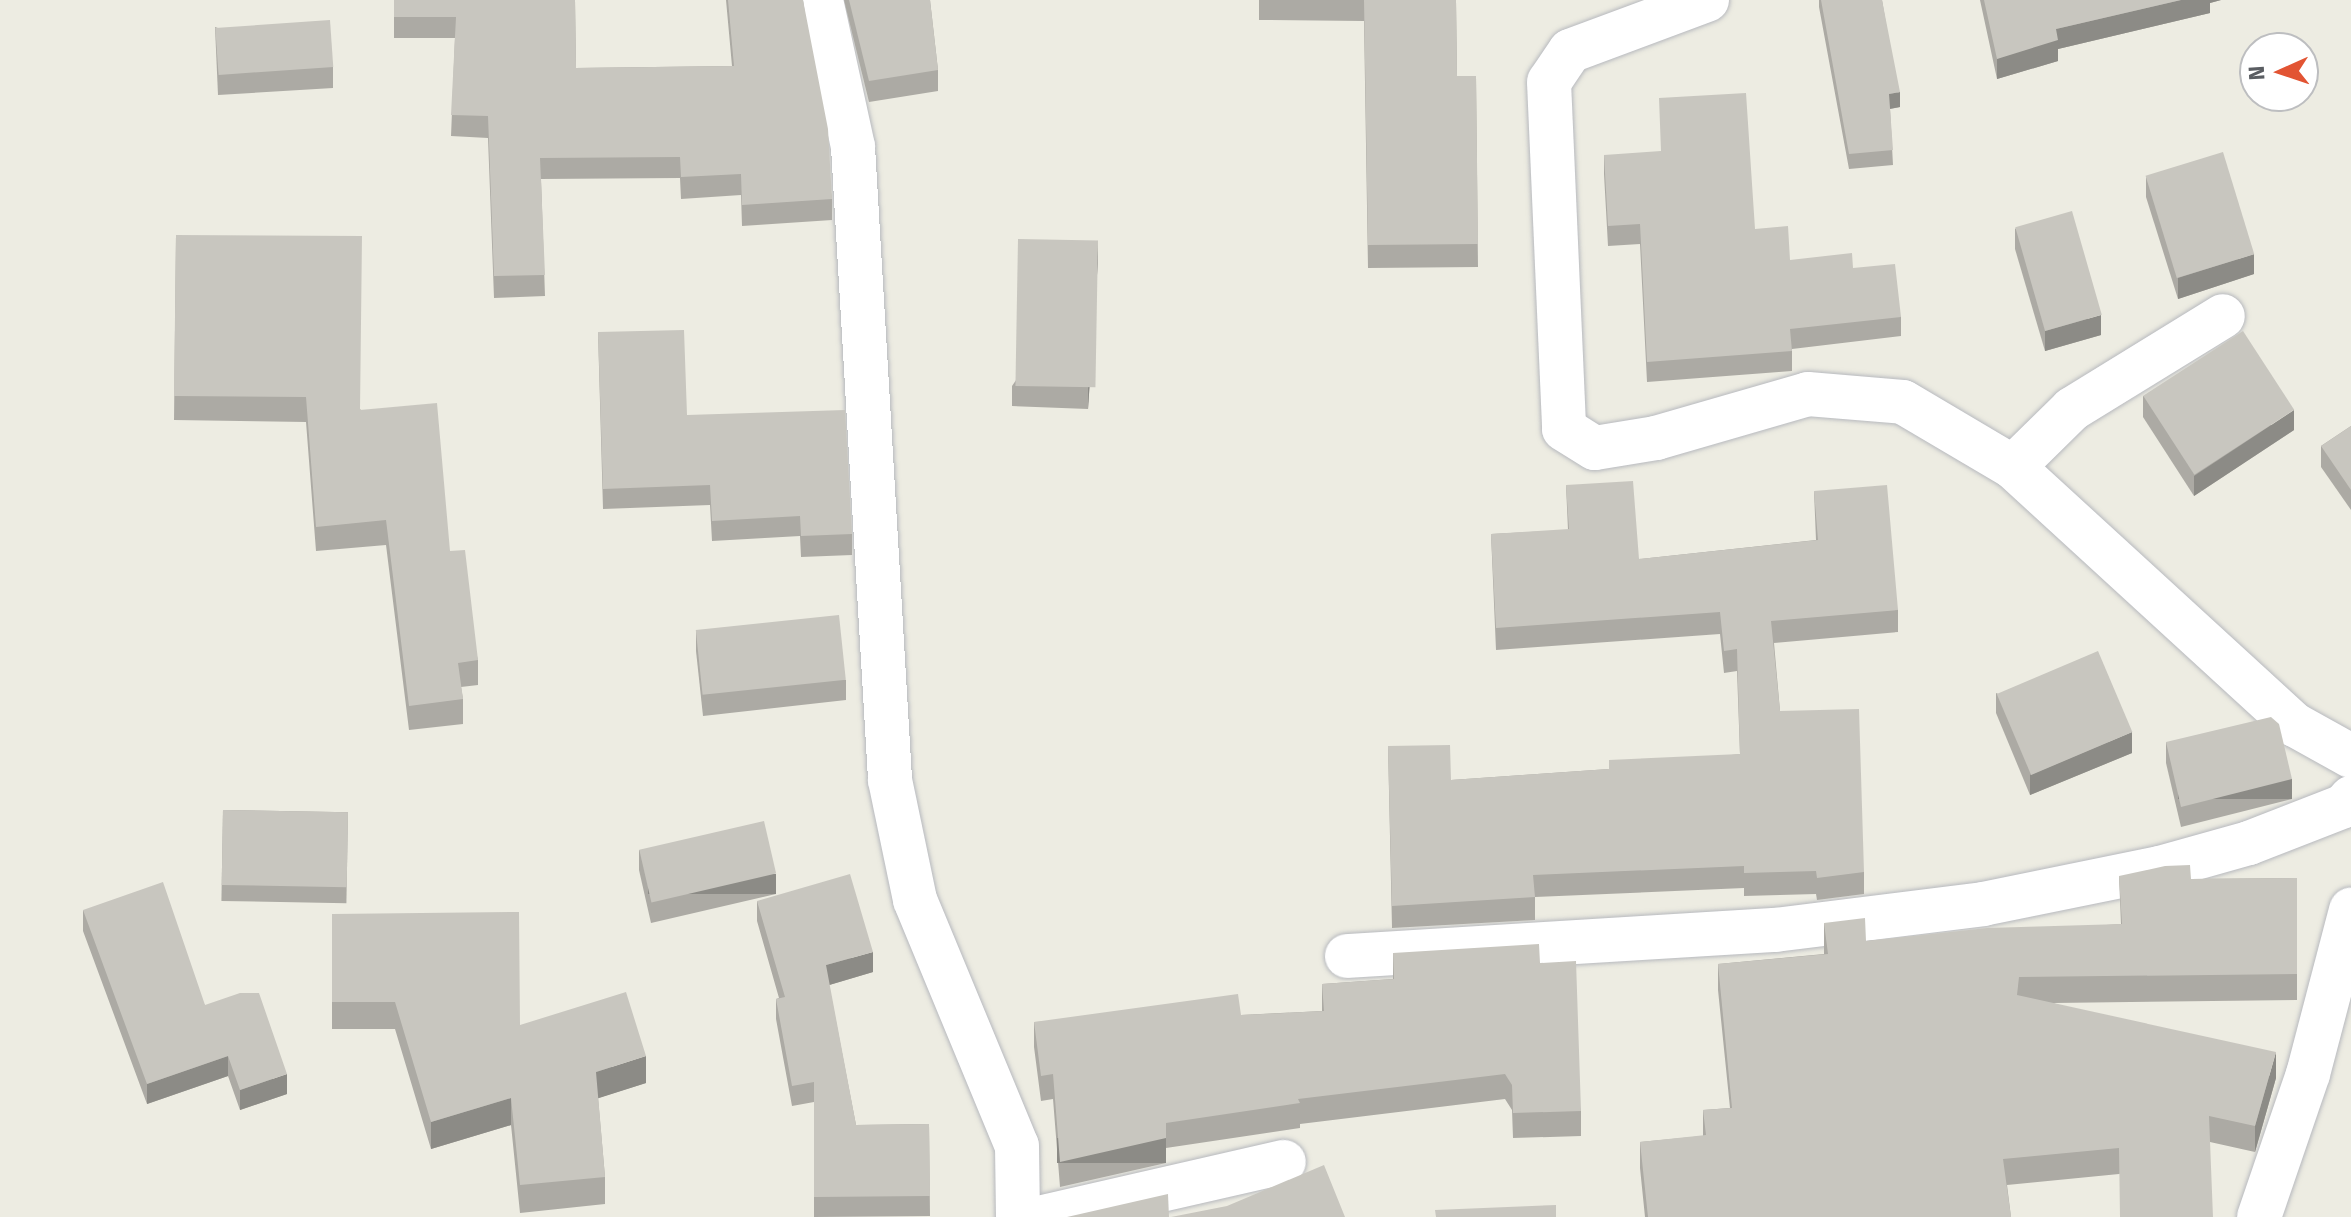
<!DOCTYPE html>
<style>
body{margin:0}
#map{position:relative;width:2351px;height:1217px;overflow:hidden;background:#edece2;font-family:"Fira Sans",sans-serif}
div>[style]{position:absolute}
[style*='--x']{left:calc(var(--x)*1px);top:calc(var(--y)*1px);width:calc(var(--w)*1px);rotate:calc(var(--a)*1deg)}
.roads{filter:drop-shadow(0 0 2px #b7b9be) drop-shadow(0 0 2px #b7b9be)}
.minor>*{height:44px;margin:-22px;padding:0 22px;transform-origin:22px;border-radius:22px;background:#fff}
.wall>*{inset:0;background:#acaaa4;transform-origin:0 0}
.shaded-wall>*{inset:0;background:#8c8b86;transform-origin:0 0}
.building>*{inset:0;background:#c8c6bf;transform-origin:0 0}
span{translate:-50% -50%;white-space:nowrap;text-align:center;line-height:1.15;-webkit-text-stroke:7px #fff;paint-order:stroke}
.north{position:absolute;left:2239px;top:32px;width:80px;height:80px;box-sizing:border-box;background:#fff;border:2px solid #bdbec0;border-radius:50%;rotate:267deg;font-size:22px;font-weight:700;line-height:32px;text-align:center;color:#5a5d62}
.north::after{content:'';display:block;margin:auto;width:28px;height:36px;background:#e25433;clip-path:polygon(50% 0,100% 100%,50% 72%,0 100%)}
</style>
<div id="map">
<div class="roads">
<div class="minor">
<div style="--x:821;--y:0;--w:150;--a:77.7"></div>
<div style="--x:853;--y:147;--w:634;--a:86.65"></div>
<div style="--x:890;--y:780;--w:123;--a:78.2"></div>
<div style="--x:915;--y:900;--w:266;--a:67.5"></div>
<div style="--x:1017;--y:1146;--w:71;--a:89.2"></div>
<div style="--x:1707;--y:0;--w:146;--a:159.6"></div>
<div style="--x:1570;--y:51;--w:37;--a:124"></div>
<div style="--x:1549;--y:82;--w:347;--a:87.5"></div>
<div style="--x:1564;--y:429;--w:36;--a:32"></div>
<div style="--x:1595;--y:448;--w:62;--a:-9.3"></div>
<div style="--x:1656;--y:438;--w:158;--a:-16.1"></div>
<div style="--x:1808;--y:394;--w:95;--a:4.8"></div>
<div style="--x:1903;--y:402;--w:128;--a:30.6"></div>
<div style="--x:2013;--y:467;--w:382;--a:42.5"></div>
<div style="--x:2295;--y:725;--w:64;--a:29"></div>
<div style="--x:2013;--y:467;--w:83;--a:-44.5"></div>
<div style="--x:2072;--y:409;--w:177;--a:-31.6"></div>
<div style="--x:1347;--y:956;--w:429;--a:-3.5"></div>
<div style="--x:1775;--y:930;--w:210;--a:-7.1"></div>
<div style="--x:1983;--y:904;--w:181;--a:-11.5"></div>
<div style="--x:2160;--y:868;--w:92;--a:-15.7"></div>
<div style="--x:2249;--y:843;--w:102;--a:-21.3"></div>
<div style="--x:2344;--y:806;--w:11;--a:-49"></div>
<div style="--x:1043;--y:1217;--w:247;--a:-12.9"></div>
<div style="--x:2259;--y:1217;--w:151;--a:-71.1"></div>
<div style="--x:2308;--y:1074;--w:170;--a:-75.3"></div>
</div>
</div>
<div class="wall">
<div style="clip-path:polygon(394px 0,575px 0,576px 68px,732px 66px,726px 0,803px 0,832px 199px,832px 220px,742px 226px,741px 195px,681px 199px,680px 178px,541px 179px,545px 296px,494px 298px,488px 138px,451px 136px,455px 38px,394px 38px)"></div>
<div style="clip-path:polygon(844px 0,930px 0,938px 70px,938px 91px,869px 102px)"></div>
<div style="clip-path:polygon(1259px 0,1456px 0,1457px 76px,1476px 76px,1478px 267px,1368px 268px,1364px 21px,1259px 20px)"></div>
<div style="clip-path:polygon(1819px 0,1882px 0,1900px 107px,1890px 109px,1893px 165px,1849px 169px,1819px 7px)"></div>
<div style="clip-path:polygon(1980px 0,2221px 0,2210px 3px,2210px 13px,2058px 49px,2058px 61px,1997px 79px)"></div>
<div style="clip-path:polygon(215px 27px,333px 67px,333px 88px,218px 95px)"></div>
<div style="clip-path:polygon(1604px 155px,1755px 229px,1790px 260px,1853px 268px,1901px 317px,1901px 336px,1792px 349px,1792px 371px,1647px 382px,1640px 244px,1608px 246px,1604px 174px)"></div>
<div style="clip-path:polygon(2146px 177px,2254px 274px,2178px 299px,2146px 197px)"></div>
<div style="clip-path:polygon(2015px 228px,2101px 335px,2045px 351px,2015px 249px)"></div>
<div style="clip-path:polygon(176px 235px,361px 410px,450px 551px,478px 660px,478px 685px,461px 687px,463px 699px,463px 724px,409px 730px,386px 545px,316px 551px,306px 422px,174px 420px)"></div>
<div style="clip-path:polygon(1098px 260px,1088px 409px,1012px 406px,1012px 386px)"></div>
<div style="clip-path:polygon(598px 332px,687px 415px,852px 534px,852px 555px,801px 557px,800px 536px,712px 541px,710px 505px,603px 509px)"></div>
<div style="clip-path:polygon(2143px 396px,2294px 430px,2194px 496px,2143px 417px)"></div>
<div style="clip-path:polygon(2351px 426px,2351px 510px,2321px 467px,2321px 446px)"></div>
<div style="clip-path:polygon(1566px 485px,1639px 559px,1816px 540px,1814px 491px,1898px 610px,1898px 632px,1774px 643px,1780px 711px,1864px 872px,1864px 894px,1817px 900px,1816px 894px,1744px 896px,1744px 888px,1535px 897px,1535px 920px,1392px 928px,1388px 746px,1451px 780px,1609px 769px,1740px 754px,1737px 671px,1724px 673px,1720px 634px,1496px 650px,1491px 534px,1568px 530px)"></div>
<div style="clip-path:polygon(696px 631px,846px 680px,846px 700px,703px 716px,696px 651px)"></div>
<div style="clip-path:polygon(1996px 693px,2132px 753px,2030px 795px,1996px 713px)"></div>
<div style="clip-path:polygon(2166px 742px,2292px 799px,2181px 827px,2166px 763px)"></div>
<div style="left:223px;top:810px;width:125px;height:91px;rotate:1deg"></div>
<div style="clip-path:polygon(639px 850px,776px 894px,651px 923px,639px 870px)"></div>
<div style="clip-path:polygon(2119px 876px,2191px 879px,2297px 878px,2297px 1000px,2053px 1003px,2276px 1078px,2255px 1152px,2210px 1142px,2119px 1174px,2007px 1185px,2011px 1217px,1645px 1217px,1640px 1168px,1640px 1142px,1703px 1136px,1703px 1110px,1730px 1108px,1718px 990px,1718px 964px,1824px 954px,1824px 923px,1866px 941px,2121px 924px)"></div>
<div style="clip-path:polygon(757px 901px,873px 972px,829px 985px,856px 1125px,929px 1124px,930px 1216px,814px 1217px,814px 1102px,792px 1106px,776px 1019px,776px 999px,779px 998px,757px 921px)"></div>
<div style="clip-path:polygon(83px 910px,205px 1005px,287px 1094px,240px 1110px,228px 1076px,147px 1104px,83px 931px)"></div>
<div style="clip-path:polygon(332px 914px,520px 1025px,646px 1083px,598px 1098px,605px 1177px,605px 1204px,520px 1213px,511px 1125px,431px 1149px,395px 1029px,332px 1029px)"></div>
<div style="clip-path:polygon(1393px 953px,1540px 963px,1581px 1111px,1581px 1136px,1513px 1138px,1512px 1110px,1505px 1099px,1300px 1124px,1300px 1128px,1166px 1148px,1166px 1163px,1060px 1187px,1053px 1099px,1041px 1101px,1034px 1047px,1034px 1022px,1241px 1015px,1322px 1011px,1322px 984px,1393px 979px)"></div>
</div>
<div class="shaded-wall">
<div style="clip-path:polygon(2181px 0,2221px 0,2210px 3px,2210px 13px,2058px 49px,2058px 61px,1997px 79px,1997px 59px,2056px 29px)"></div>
<div style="clip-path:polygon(1900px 92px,1900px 107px,1889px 109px,1889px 94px)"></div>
<div style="clip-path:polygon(1098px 240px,1098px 260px,1088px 409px,1088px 388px)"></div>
<div style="clip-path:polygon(2254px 254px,2254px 274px,2178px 299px,2178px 278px)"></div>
<div style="clip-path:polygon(2101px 315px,2101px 335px,2045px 351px,2045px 331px)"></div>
<div style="clip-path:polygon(2294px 410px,2294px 430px,2194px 496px,2194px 476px)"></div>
<div style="clip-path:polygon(2132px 732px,2132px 753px,2030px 795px,2030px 775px)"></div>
<div style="left:2292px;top:779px;width:20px;height:114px;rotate:90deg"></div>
<div style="left:776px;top:874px;width:20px;height:128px;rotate:90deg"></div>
<div style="clip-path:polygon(873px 952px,873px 972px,826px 986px,826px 965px)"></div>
<div style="clip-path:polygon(2276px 1052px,2276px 1078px,2255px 1152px,2255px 1126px)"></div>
<div style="clip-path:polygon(228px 1056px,228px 1076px,147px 1104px,147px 1084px)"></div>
<div style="clip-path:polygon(646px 1056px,646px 1083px,596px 1099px,596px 1072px)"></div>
<div style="clip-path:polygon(287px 1074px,287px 1094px,240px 1110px,240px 1090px)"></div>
<div style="clip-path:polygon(511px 1098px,511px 1125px,431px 1149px,431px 1122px)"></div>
<div style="left:1166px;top:1138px;width:25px;height:109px;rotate:90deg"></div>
</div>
<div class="building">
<div style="clip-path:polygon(394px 0,575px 0,576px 68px,734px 66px,728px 0,803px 0,828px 129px,832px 199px,742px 205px,741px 174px,681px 177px,680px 157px,540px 158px,545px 275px,494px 276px,488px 116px,451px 115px,456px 17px,394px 17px)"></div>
<div style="clip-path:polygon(849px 0,930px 0,938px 70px,869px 81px)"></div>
<div style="clip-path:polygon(1364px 0,1456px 0,1457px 76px,1476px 76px,1478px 244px,1368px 245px)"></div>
<div style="clip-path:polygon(1821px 0,1882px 0,1900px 92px,1889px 94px,1893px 150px,1849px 154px)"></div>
<div style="clip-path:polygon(1984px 0,2181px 0,2056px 29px,2058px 40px,1997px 59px)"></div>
<div style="left:330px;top:20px;width:47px;height:115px;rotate:86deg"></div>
<div style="clip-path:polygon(1746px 93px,1755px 229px,1788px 226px,1790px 260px,1852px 253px,1853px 268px,1895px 264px,1901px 317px,1790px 329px,1792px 351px,1647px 362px,1640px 224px,1608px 226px,1604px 155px,1661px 151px,1659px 98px)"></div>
<div style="left:2223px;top:152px;width:107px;height:81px;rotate:73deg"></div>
<div style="left:2072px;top:211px;width:108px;height:59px;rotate:74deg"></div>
<div style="clip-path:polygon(176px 235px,362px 236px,360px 410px,437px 403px,450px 551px,465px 550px,478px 660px,458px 663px,463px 699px,409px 706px,386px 520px,316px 527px,306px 397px,174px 396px)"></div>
<div style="left:1018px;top:239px;width:80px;height:147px;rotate:1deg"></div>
<div style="clip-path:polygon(684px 330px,687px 415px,845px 410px,852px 534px,801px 536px,800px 516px,712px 521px,710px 485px,603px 489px,598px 332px)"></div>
<div style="left:2243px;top:331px;width:94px;height:119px;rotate:57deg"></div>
<div style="clip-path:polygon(2351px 426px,2351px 490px,2321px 446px)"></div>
<div style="clip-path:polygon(1633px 481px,1639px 559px,1818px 540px,1814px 491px,1887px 485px,1898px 610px,1771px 621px,1780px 711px,1859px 709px,1864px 872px,1817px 878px,1816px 871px,1744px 873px,1744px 866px,1533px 875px,1535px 897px,1392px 906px,1388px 746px,1450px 745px,1451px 780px,1609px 769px,1609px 760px,1740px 754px,1737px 649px,1724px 651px,1720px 612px,1496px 628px,1491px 534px,1569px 529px,1566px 485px)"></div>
<div style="left:839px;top:615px;width:65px;height:144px;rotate:84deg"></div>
<div style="left:2098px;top:651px;width:88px;height:110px;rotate:67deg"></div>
<div style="clip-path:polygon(2271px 717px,2279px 724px,2292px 779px,2181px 807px,2166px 742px)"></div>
<div style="left:223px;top:810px;width:125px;height:75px;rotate:1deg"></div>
<div style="left:764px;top:821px;width:54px;height:128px;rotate:77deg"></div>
<div style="clip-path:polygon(2190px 865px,2191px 879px,2297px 878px,2297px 974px,2019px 977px,2017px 995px,2276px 1052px,2255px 1126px,2209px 1116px,2213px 1217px,2120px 1217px,2119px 1148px,2003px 1159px,2011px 1217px,1648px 1217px,1640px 1142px,1706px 1135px,1703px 1110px,1732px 1108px,1718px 964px,1828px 954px,1824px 923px,1865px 918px,1866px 941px,1987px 928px,2122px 924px,2119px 876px,2165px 866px)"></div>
<div style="clip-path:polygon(850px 874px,873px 952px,826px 965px,856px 1125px,929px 1124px,930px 1196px,814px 1197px,814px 1082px,792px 1086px,776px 999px,785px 997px,757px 901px)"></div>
<div style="clip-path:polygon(163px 882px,205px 1005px,240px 993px,259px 993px,287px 1074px,240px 1090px,228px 1056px,147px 1084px,83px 910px)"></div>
<div style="clip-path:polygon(519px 912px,520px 1025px,626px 992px,646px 1056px,596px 1072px,605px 1177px,520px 1185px,511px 1098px,431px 1122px,395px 1002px,332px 1002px,332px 914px)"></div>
<div style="clip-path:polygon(1539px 944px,1540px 963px,1576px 961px,1581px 1111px,1513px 1113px,1512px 1085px,1505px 1074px,1298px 1099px,1300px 1103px,1166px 1123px,1166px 1138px,1060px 1162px,1053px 1074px,1041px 1076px,1034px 1022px,1238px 994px,1241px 1015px,1324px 1011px,1322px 984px,1394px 979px,1393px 953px)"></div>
<div style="clip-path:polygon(1324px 1165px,1345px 1217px,1171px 1217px,1227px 1206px)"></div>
<div style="clip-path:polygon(1168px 1194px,1169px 1217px,1067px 1217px)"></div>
<div style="clip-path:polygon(1556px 1205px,1556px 1217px,1436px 1217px,1435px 1210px)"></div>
</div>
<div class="north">N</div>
</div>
